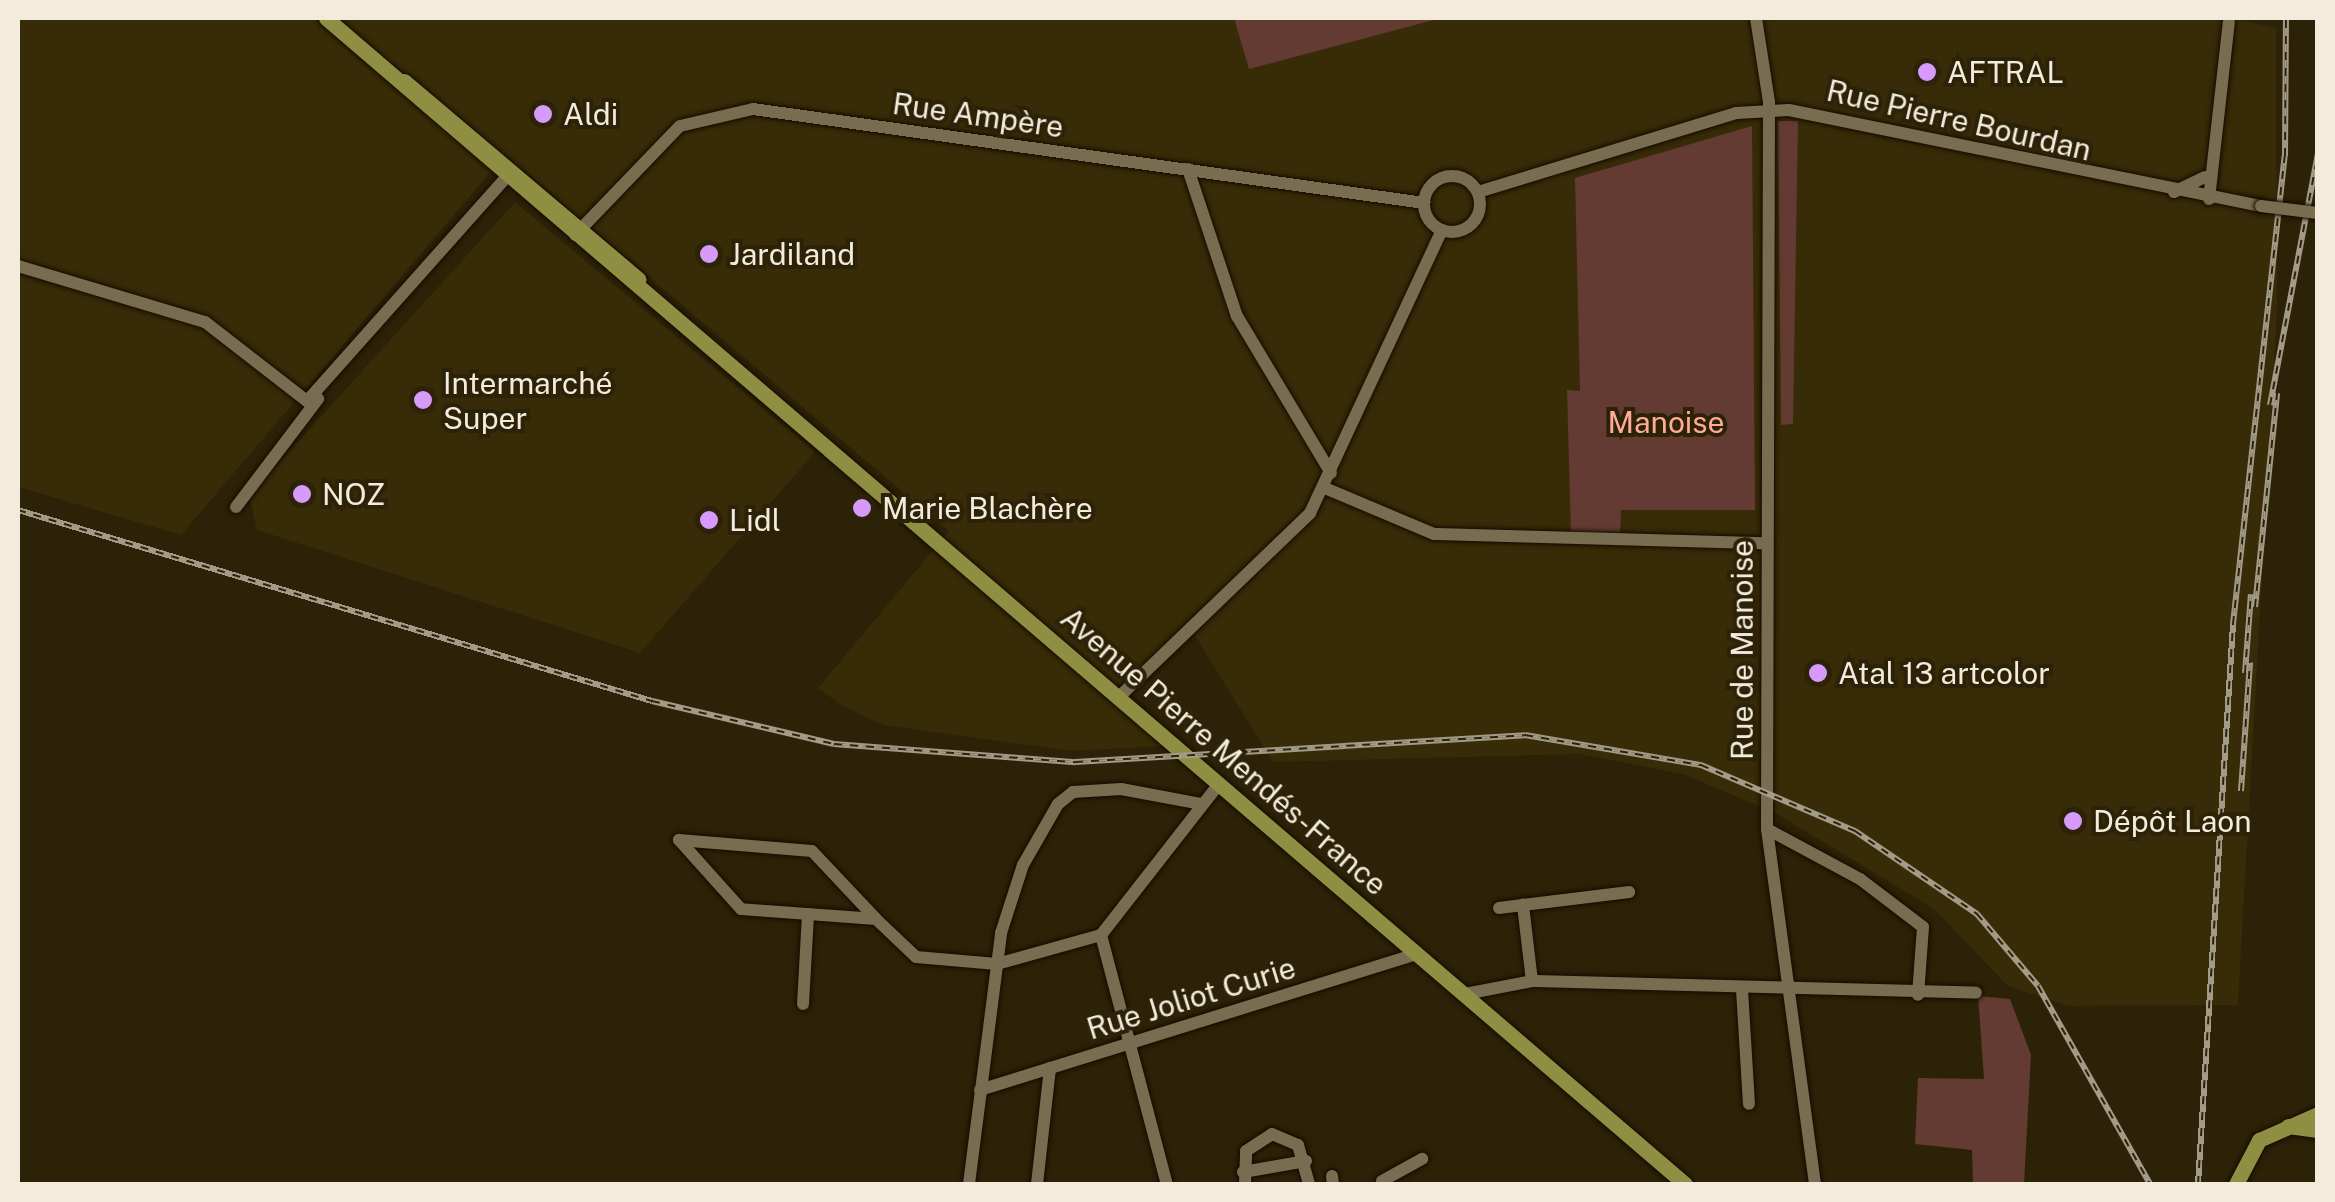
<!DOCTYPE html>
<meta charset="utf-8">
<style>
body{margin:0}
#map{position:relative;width:2335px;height:1202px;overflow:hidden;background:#2c2207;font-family:"Public Sans",sans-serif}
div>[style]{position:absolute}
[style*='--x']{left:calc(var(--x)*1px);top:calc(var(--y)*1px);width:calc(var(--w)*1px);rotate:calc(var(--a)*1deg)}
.built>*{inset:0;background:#382b07}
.green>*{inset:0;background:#633b32}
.roads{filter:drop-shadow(0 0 2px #150b00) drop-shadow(0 0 2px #150b00)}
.minor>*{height:12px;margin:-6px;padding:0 6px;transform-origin:6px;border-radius:6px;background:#796d51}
.minor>.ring{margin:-6px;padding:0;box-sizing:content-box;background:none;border:12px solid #796d51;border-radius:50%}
.major>*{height:15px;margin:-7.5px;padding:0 7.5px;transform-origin:7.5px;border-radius:7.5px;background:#8e8f43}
.rail>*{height:6px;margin-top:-3px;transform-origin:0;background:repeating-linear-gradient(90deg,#2c2207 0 8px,#a39b87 0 16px);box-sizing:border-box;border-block:2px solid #a39b87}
.bridges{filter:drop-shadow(0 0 2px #150b00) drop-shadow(0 0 2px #150b00)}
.minor-bridge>*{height:12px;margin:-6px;padding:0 6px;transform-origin:6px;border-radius:6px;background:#796d51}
.dots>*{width:28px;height:28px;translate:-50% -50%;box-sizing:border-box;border:5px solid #2c2207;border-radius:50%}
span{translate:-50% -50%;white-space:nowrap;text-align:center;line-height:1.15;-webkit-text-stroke:8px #2c2207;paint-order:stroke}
.poi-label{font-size:30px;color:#f3ecdd}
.left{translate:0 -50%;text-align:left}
.street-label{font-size:30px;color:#f3ecdd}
.park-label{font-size:30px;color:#ffab98}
.frame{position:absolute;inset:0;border:20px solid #f3ecdd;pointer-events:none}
</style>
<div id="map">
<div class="built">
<div style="clip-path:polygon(18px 18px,2231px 18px,2276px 28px,2277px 310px,2238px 1005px,2068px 1006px,2008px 986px,1934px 909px,1777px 814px,1686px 775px,1580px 754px,1273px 762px,1194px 634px,1120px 706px,1164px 746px,1071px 751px,884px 725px,844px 707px,818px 688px,949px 531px,505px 155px,181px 535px,18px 487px)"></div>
<div style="clip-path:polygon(515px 202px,815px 452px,640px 653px,257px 530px,249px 496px)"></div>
</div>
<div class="green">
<div style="clip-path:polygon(1234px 18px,1441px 18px,1249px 69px)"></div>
<div style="clip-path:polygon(1778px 121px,1798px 121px,1793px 424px,1781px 425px)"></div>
<div style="clip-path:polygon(1752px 126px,1755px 510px,1621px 510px,1620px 535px,1571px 534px,1567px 390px,1580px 391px,1575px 178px)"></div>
<div style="clip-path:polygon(1978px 996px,2010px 999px,2031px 1055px,2024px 1184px,1973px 1184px,1972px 1150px,1915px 1144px,1918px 1078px,1984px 1079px)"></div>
</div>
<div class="roads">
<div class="minor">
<div style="--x:1756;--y:18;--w:85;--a:81.2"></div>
<div style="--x:1769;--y:102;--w:727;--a:90.16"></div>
<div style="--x:1767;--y:829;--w:358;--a:82.3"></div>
<div style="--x:1188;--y:169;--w:155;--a:71.6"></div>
<div style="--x:1237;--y:316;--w:183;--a:59.1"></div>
<div class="ring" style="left:1424px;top:176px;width:44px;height:44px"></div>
<div style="--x:1478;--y:192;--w:270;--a:-17"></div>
<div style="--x:1736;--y:113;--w:53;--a:-3.2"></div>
<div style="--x:1789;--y:110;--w:482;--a:11.5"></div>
<div style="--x:2174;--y:192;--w:34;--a:-26"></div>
<div style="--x:2209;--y:199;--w:178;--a:-83.6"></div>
<div style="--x:575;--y:235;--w:151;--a:-46.1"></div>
<div style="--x:680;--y:126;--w:75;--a:-13.1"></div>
<div style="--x:753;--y:109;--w:678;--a:7.97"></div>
<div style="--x:18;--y:266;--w:195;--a:16.7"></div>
<div style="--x:205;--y:322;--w:129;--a:37.8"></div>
<div style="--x:307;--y:401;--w:308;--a:-48.3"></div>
<div style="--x:1325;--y:488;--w:118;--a:22.9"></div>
<div style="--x:1434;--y:534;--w:332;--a:1.6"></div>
<div style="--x:236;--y:507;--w:136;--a:-52.8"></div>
<div style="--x:1119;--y:697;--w:265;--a:-43.9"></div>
<div style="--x:1310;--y:513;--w:312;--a:-65"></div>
<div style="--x:1767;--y:829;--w:106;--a:28.3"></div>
<div style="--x:1860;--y:879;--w:79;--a:37.3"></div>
<div style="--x:1923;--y:927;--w:68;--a:94.2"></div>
<div style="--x:679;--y:840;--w:133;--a:4.7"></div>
<div style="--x:812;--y:851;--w:93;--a:46.7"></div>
<div style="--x:876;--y:919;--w:135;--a:-175.8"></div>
<div style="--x:741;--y:909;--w:93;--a:-131.9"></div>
<div style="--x:1499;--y:908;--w:24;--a:-7"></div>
<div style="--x:876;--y:919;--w:55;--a:43.5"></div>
<div style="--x:916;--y:957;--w:81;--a:4.9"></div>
<div style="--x:997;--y:964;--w:108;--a:-15.6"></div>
<div style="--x:1101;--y:935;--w:192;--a:-52"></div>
<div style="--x:1101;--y:935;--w:258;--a:75.2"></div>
<div style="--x:1532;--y:981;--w:77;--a:-96.8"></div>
<div style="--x:1523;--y:905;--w:107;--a:-7"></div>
<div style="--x:1742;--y:990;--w:114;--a:86.5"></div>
<div style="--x:1465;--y:994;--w:68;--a:-11"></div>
<div style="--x:1532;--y:981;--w:444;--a:1.5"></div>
<div style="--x:803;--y:1004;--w:90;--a:-86.8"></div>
<div style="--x:980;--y:1090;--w:458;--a:-17.3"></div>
<div style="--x:1243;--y:1172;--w:64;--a:-9.9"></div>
<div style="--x:1332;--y:1176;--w:8;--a:83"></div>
<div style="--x:1382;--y:1181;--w:46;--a:-28.8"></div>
<div style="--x:969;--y:1184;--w:253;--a:-82.7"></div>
<div style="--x:1001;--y:933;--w:71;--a:-72.1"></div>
<div style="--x:1023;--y:865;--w:70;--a:-60.2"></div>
<div style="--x:1058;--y:804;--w:19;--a:-39"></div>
<div style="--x:1073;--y:792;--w:48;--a:-3.6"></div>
<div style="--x:1121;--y:789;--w:81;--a:10.6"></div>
<div style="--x:1037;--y:1184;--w:117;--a:-83.6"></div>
<div style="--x:1245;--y:1184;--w:33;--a:-88"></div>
<div style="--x:1246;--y:1151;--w:31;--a:-33"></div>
<div style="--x:1272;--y:1134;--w:28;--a:23"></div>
<div style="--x:1298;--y:1145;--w:41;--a:74.2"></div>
</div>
<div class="major">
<div style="--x:326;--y:18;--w:1791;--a:40.63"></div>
<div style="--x:404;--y:81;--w:307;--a:40.2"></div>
<div style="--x:2288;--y:1126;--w:30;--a:8"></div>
<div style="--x:2236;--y:1184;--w:50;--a:-62.4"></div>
<div style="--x:2259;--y:1140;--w:64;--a:-23.8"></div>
</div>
</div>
<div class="rail">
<div style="--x:2270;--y:405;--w:256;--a:-79.2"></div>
<div style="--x:18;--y:510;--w:662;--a:16.77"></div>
<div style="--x:652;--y:701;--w:187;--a:13.3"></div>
<div style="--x:834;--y:744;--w:242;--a:4.3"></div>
<div style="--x:1075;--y:762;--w:451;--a:-3.4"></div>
<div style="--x:1525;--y:735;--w:179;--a:9.7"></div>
<div style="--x:1701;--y:765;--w:168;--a:23.2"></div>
<div style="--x:1855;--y:831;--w:148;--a:34.2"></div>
<div style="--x:1977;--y:914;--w:94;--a:49.7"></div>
<div style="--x:2038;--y:986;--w:227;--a:60.5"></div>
<div style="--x:2255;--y:607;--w:215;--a:-84.1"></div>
<div style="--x:2245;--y:673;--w:79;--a:-85.7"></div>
<div style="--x:2241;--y:791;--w:129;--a:-86"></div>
<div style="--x:2198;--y:1184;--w:561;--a:-86.42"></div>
<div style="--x:2233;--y:624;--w:471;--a:-83.7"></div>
<div style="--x:2285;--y:156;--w:138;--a:-89.6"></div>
</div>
<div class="bridges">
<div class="minor-bridge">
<div style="--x:2261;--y:206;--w:57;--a:7"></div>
</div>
</div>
<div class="dots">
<div style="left:1927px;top:72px;background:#d69bfa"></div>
<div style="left:543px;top:114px;background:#d69bfa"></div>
<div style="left:709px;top:254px;background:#d69bfa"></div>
<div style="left:423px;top:400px;background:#d69bfa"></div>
<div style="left:302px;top:494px;background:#d69bfa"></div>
<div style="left:862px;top:508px;background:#d69bfa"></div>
<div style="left:709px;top:520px;background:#d69bfa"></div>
<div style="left:1818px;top:673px;background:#d69bfa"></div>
<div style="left:2073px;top:821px;background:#d69bfa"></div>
</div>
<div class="poi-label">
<span class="left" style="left:1947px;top:72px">AFTRAL</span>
<span class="left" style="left:563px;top:114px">Aldi</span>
<span class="left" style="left:729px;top:254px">Jardiland</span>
<span class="left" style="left:443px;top:400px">Intermarché<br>Super</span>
<span class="left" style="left:322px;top:494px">NOZ</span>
<span class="left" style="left:882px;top:508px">Marie Blachère</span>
<span class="left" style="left:729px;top:520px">Lidl</span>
<span class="left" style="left:1838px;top:673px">Atal 13 artcolor</span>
<span class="left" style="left:2093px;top:821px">Dépôt Laon</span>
</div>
<div class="street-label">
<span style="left:978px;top:115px;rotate:8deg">Rue Ampère</span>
<span style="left:1959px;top:120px;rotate:13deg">Rue Pierre Bourdan</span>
<span style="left:1742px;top:650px;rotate:-90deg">Rue de Manoise</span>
<span style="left:1224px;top:751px;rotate:41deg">Avenue Pierre Mendés-France</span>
<span style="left:1191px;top:998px;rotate:-17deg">Rue Joliot Curie</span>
</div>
<div class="park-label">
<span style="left:1666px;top:422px">Manoise</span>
</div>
<div class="frame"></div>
</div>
